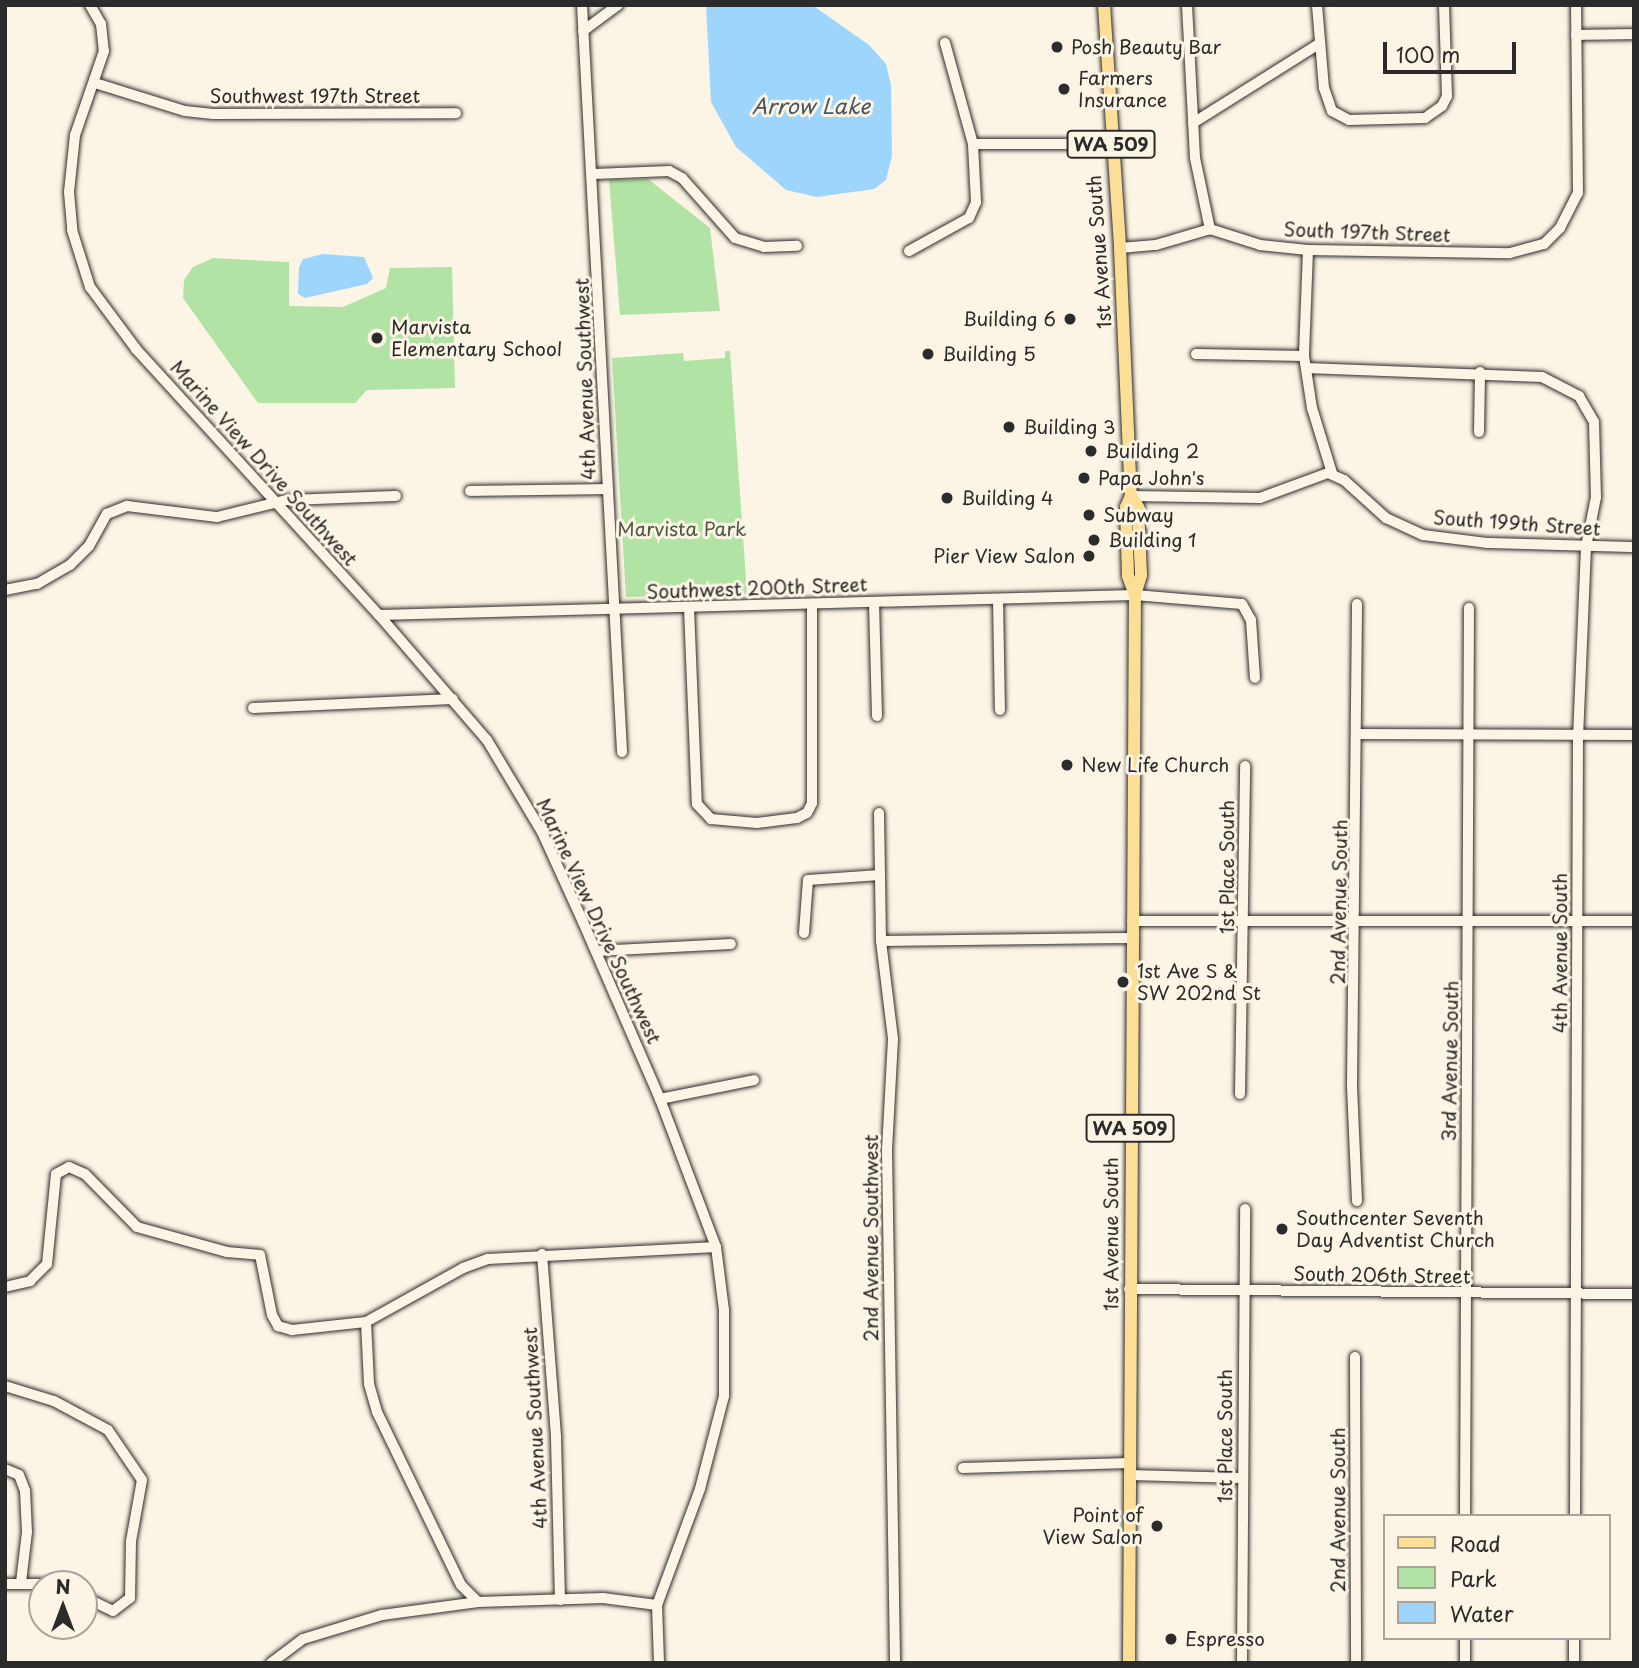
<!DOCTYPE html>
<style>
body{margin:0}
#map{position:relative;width:1639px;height:1668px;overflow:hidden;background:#fcf5e5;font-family:"Playpen Sans",sans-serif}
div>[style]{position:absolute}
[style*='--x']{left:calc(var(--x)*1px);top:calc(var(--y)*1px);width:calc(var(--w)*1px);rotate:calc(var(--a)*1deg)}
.green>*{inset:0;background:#b0e3a4}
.water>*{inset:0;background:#9ed5fd}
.roads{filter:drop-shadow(0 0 2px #2b2b2b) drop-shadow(0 0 2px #2b2b2b)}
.minor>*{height:10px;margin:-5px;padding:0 5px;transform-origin:5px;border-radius:5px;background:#fcf5e5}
.major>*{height:12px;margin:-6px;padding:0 6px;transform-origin:6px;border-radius:6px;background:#fdde96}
.dots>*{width:19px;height:19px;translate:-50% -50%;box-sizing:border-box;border:4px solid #fcf5e5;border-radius:50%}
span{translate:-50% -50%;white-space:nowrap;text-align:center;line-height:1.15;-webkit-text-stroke:6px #fcf5e5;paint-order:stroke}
.shield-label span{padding:2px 5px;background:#fcf5e5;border:2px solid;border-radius:5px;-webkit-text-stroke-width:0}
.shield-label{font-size:18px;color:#2b2b2b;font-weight:700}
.poi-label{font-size:19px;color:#2b2b2b}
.left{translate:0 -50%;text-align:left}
.right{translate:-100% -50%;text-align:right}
.street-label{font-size:19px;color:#2b2b2b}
.park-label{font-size:19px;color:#4c5949}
.water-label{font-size:21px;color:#485660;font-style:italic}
.frame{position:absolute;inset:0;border:7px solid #2b2b2b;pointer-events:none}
.legend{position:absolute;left:1383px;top:1514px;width:228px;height:126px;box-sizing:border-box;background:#fcf5e5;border:2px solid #a8a49b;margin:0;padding:9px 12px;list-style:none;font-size:21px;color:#2b2b2b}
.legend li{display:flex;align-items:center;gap:14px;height:35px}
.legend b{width:35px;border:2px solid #a8a49b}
.north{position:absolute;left:28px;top:1570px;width:70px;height:70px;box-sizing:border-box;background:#fcf5e5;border:2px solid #a8a49b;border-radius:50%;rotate:0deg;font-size:19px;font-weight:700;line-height:28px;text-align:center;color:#2b2b2b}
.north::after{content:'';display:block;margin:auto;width:24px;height:32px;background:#2b2b2b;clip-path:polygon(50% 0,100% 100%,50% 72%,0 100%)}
.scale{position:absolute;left:1383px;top:42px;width:133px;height:32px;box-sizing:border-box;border:4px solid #2b2b2b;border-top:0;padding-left:9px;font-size:21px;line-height:24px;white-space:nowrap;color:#2b2b2b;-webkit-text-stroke:5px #fcf5e5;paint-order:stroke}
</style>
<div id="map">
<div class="green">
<div style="clip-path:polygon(648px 179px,710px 228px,720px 311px,620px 315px,609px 180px)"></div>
<div style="clip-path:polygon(213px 258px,289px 262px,289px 306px,343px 307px,386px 288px,390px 268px,452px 267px,455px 388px,367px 390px,355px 403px,258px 403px,183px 298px,184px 280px,193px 267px)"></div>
<div style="clip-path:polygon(725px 351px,730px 351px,747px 594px,626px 597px,612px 358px,683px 353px,684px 361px,725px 358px)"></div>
</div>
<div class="water">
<div style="clip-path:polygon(706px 5px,812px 5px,869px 45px,886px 64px,891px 85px,892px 156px,886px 180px,874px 189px,817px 197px,786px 190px,736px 147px,711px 102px)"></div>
<div style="clip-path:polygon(323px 254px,364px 257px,373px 278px,367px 284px,305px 298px,298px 294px,299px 267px,303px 259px)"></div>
</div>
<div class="roads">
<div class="minor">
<div style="--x:90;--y:5;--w:22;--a:60"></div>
<div style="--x:101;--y:24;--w:27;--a:84"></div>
<div style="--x:104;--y:51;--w:89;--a:109"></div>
<div style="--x:75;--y:135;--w:57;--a:96"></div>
<div style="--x:69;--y:192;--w:38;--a:85"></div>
<div style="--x:72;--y:230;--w:60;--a:72.5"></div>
<div style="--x:90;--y:287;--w:77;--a:53.4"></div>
<div style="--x:136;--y:349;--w:360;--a:47.6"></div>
<div style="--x:379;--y:615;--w:165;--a:49.2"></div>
<div style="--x:487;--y:740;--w:107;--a:59.1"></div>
<div style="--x:542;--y:832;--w:99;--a:65.5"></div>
<div style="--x:583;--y:922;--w:193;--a:66.5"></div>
<div style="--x:660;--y:1099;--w:158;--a:69.3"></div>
<div style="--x:716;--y:1247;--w:64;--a:82.8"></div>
<div style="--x:724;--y:1310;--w:86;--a:90"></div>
<div style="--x:724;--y:1396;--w:96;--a:104.5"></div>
<div style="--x:700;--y:1489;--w:124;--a:110.3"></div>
<div style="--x:657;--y:1605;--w:58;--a:88"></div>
<div style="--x:582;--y:5;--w:748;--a:86.93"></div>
<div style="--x:1187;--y:5;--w:153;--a:87"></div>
<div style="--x:1195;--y:158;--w:73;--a:78.1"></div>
<div style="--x:1317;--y:5;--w:83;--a:85.2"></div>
<div style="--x:1324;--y:88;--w:24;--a:71"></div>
<div style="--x:1332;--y:111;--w:19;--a:28"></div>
<div style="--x:1349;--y:120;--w:76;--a:-1.5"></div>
<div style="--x:1425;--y:118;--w:21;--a:-35"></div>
<div style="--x:1442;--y:106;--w:11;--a:-63"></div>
<div style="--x:1447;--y:96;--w:91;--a:-91.9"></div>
<div style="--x:583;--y:31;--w:44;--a:-36.6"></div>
<div style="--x:1576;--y:35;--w:58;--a:-1"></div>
<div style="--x:95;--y:83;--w:94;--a:17.3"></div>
<div style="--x:185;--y:111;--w:28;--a:6"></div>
<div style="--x:213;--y:114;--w:243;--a:-0.2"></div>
<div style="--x:1193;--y:123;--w:149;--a:-32.1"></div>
<div style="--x:973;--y:144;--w:138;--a:0"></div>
<div style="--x:594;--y:174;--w:75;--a:-2.3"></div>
<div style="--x:669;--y:171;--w:15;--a:28"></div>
<div style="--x:682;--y:178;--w:80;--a:48.5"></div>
<div style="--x:735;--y:238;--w:30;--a:17"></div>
<div style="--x:764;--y:247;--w:33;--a:-2"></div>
<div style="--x:1120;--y:248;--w:36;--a:-5"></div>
<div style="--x:1156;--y:245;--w:56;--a:-16.5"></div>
<div style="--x:1210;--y:229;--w:52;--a:17.7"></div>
<div style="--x:1260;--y:245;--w:48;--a:5.9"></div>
<div style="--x:1308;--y:250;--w:202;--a:0.9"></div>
<div style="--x:1510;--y:253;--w:35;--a:-15"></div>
<div style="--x:1544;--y:244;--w:23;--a:-45"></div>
<div style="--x:1560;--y:228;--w:39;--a:-63"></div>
<div style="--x:1578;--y:193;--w:188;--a:-90.6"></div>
<div style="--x:1308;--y:250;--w:106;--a:92.2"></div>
<div style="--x:1304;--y:356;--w:53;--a:81.3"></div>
<div style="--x:1312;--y:408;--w:68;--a:72.9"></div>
<div style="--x:909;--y:251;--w:68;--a:-28.8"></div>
<div style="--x:969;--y:218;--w:17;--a:-66"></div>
<div style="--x:976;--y:202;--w:58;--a:-93"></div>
<div style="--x:973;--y:144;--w:105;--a:-105.5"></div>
<div style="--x:1196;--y:354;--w:108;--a:1.1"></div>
<div style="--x:1306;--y:368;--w:236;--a:2.2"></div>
<div style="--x:1542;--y:377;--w:42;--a:27.2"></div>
<div style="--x:1579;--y:396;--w:30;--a:60"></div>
<div style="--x:1594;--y:422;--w:75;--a:88.5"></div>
<div style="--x:1596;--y:497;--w:51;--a:101.3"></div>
<div style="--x:1586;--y:547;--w:188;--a:92.4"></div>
<div style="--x:1578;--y:735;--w:781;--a:90.22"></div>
<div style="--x:1479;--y:432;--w:60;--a:-89"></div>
<div style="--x:470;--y:491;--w:137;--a:-0.8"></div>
<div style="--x:1131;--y:496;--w:129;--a:0.9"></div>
<div style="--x:1260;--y:498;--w:72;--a:-20.2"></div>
<div style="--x:1328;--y:473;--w:17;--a:24"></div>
<div style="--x:1344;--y:480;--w:57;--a:42.1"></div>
<div style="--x:1386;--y:518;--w:41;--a:24.7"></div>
<div style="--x:1423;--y:535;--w:64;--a:7.1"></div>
<div style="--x:1487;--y:543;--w:147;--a:1.6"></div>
<div style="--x:5;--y:590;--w:33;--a:-11"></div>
<div style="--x:37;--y:584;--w:38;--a:-30"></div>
<div style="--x:70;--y:565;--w:27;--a:-45"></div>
<div style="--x:89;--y:546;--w:37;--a:-61"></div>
<div style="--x:107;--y:514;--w:22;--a:-22"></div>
<div style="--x:127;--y:506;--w:91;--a:7"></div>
<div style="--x:217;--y:517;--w:72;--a:-13.7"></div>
<div style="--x:287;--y:500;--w:109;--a:-2.1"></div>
<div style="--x:998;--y:599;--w:111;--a:89"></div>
<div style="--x:874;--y:602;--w:114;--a:88.5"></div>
<div style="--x:689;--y:608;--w:196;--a:87.7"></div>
<div style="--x:697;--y:804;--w:21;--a:47"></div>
<div style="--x:711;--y:819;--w:46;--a:5"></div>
<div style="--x:757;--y:823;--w:40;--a:-7.1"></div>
<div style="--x:797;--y:818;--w:11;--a:-27"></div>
<div style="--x:807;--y:813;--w:11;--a:-63"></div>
<div style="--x:812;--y:803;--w:199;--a:-90"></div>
<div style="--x:379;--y:615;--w:756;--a:-1.52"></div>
<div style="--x:1135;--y:595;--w:107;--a:4.8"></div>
<div style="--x:1242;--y:604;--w:18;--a:61"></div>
<div style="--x:1251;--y:620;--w:58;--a:86.1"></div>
<div style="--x:253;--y:708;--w:200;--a:-2.6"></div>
<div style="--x:1358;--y:734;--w:276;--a:0.2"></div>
<div style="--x:879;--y:813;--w:128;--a:89.1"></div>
<div style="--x:881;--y:941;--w:99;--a:83"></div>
<div style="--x:893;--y:1039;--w:112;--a:93.1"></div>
<div style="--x:887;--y:1151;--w:512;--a:89.1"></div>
<div style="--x:1132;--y:921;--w:502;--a:0"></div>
<div style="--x:804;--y:933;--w:53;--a:-85.7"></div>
<div style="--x:808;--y:880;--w:72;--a:-4"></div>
<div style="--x:881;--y:941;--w:251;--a:-0.7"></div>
<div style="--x:596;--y:951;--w:135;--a:-3"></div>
<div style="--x:1240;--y:1094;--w:328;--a:-89.1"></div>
<div style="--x:660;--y:1099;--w:96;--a:-11.4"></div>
<div style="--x:1357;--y:1201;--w:116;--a:-92.5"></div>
<div style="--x:1352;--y:1085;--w:481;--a:-89.4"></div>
<div style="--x:542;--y:1254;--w:185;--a:85.6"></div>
<div style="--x:556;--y:1438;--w:162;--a:88.6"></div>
<div style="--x:5;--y:1287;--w:26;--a:-13"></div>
<div style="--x:30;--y:1281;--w:24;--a:-45"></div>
<div style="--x:47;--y:1264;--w:90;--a:-84.3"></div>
<div style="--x:56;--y:1174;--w:15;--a:-28"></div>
<div style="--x:69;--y:1167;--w:17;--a:24"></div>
<div style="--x:85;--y:1174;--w:74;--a:45.5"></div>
<div style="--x:137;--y:1227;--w:93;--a:15.5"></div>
<div style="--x:227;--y:1252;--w:33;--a:5"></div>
<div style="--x:260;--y:1255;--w:61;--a:78.7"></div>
<div style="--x:272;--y:1315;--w:13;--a:61"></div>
<div style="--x:278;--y:1326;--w:15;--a:16"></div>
<div style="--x:292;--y:1330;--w:74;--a:-6.2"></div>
<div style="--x:366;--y:1322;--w:111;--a:-29.1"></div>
<div style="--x:463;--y:1268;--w:27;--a:-20"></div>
<div style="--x:488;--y:1259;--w:228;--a:-3"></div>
<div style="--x:1129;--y:1289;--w:505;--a:0.57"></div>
<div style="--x:366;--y:1322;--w:62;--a:87.2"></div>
<div style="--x:369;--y:1384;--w:29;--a:74"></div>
<div style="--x:377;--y:1412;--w:192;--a:64.1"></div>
<div style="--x:461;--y:1585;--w:24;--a:45"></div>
<div style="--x:1355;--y:1357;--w:306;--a:89.8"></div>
<div style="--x:5;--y:1386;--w:51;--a:17"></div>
<div style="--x:54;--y:1401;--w:61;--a:28.2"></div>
<div style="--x:108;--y:1430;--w:60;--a:55.8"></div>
<div style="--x:142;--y:1480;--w:62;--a:100.2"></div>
<div style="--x:131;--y:1541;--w:57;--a:91"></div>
<div style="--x:130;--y:1598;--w:21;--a:143"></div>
<div style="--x:113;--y:1611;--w:32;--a:-154"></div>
<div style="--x:963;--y:1468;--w:166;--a:-1.7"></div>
<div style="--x:5;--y:1469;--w:15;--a:23"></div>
<div style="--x:19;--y:1475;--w:17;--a:69"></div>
<div style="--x:25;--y:1491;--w:41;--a:87.2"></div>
<div style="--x:27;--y:1532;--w:50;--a:96.8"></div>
<div style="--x:1129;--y:1475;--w:113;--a:1.5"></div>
<div style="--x:1465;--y:1516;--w:908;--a:-89.75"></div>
<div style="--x:5;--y:1584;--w:53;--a:0"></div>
<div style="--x:1465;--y:1638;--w:25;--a:90"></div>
<div style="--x:271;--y:1663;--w:40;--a:-37"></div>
<div style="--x:303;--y:1639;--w:83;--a:-16.9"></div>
<div style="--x:382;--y:1615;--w:97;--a:-7.7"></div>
<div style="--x:478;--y:1602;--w:125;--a:-1.8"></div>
<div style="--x:603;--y:1598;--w:54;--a:7.4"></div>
<div style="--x:1242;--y:1663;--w:454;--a:-89.6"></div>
<div style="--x:1574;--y:1663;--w:25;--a:-90"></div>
</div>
<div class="major">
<div style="--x:1104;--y:5;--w:244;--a:86.2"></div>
<div style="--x:1120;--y:248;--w:248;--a:87.5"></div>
<div style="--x:1131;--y:496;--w:12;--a:114"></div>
<div style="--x:1126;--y:507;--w:69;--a:88.3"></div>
<div style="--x:1128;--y:576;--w:20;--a:70"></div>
<div style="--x:1129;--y:1663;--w:1068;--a:-89.68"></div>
<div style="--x:1135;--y:595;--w:21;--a:-73"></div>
<div style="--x:1141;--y:575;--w:68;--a:-92.5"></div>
<div style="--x:1138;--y:507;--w:13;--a:-122"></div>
</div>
</div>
<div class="dots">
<div style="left:1057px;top:47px;background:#2b2b2b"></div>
<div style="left:1064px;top:89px;background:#2b2b2b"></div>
<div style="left:1070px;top:319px;background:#2b2b2b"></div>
<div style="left:377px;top:338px;background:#2b2b2b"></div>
<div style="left:928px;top:354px;background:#2b2b2b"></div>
<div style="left:1009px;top:427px;background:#2b2b2b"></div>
<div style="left:1091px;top:451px;background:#2b2b2b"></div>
<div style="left:1084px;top:478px;background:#2b2b2b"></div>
<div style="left:947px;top:498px;background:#2b2b2b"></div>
<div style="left:1089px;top:515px;background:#2b2b2b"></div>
<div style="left:1094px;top:540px;background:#2b2b2b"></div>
<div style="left:1089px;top:556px;background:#2b2b2b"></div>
<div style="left:1067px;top:765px;background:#2b2b2b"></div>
<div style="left:1123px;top:982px;background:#2b2b2b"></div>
<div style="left:1282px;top:1229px;background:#2b2b2b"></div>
<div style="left:1157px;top:1526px;background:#2b2b2b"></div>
<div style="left:1171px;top:1639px;background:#2b2b2b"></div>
</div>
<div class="shield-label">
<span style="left:1111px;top:144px">WA 509</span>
<span style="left:1130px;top:1128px">WA 509</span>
</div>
<div class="poi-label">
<span class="left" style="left:1071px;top:47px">Posh Beauty Bar</span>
<span class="left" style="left:1078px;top:89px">Farmers<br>Insurance</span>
<span class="right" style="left:1056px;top:319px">Building 6</span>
<span class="left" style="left:391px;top:338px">Marvista<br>Elementary School</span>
<span class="left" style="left:942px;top:354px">Building 5</span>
<span class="left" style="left:1023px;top:427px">Building 3</span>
<span class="left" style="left:1105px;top:451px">Building 2</span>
<span class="left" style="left:1098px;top:478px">Papa John's</span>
<span class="left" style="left:961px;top:498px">Building 4</span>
<span class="left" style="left:1103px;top:515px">Subway</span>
<span class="left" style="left:1108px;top:540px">Building 1</span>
<span class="right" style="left:1075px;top:556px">Pier View Salon</span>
<span class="left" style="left:1081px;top:765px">New Life Church</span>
<span class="left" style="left:1137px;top:982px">1st Ave S &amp;<br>SW 202nd St</span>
<span class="left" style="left:1296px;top:1229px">Southcenter Seventh<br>Day Adventist Church</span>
<span class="right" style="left:1143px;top:1526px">Point of<br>View Salon</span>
<span class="left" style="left:1185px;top:1639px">Espresso</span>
</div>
<div class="street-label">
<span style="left:315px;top:96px">Southwest 197th Street</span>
<span style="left:1367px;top:232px;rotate:2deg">South 197th Street</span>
<span style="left:1099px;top:252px;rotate:-94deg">1st Avenue South</span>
<span style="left:585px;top:379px;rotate:-92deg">4th Avenue Southwest</span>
<span style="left:264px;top:463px;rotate:48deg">Marine View Drive Southwest</span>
<span style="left:1517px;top:523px;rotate:4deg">South 199th Street</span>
<span style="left:757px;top:588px;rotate:-2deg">Southwest 200th Street</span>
<span style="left:1227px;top:867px;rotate:-90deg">1st Place South</span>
<span style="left:1339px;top:902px;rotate:-89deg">2nd Avenue South</span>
<span style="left:599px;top:921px;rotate:65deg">Marine View Drive Southwest</span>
<span style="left:1560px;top:953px;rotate:-90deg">4th Avenue South</span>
<span style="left:1450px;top:1061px;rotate:-89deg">3rd Avenue South</span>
<span style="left:1111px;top:1234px;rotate:-90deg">1st Avenue South</span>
<span style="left:871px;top:1238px;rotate:-90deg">2nd Avenue Southwest</span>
<span style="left:1382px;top:1275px;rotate:1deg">South 206th Street</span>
<span style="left:535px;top:1428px;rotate:-93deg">4th Avenue Southwest</span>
<span style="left:1225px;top:1436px;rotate:-90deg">1st Place South</span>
<span style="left:1338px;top:1510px;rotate:-90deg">2nd Avenue South</span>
</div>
<div class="park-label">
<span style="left:682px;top:529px">Marvista Park</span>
</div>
<div class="water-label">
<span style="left:811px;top:105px">Arrow Lake</span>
</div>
<div class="frame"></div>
<ul class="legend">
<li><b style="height:9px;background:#fdde96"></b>Road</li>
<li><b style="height:19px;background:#b0e3a4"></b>Park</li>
<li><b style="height:19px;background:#9ed5fd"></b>Water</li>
</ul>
<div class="north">N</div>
<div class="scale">100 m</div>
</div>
